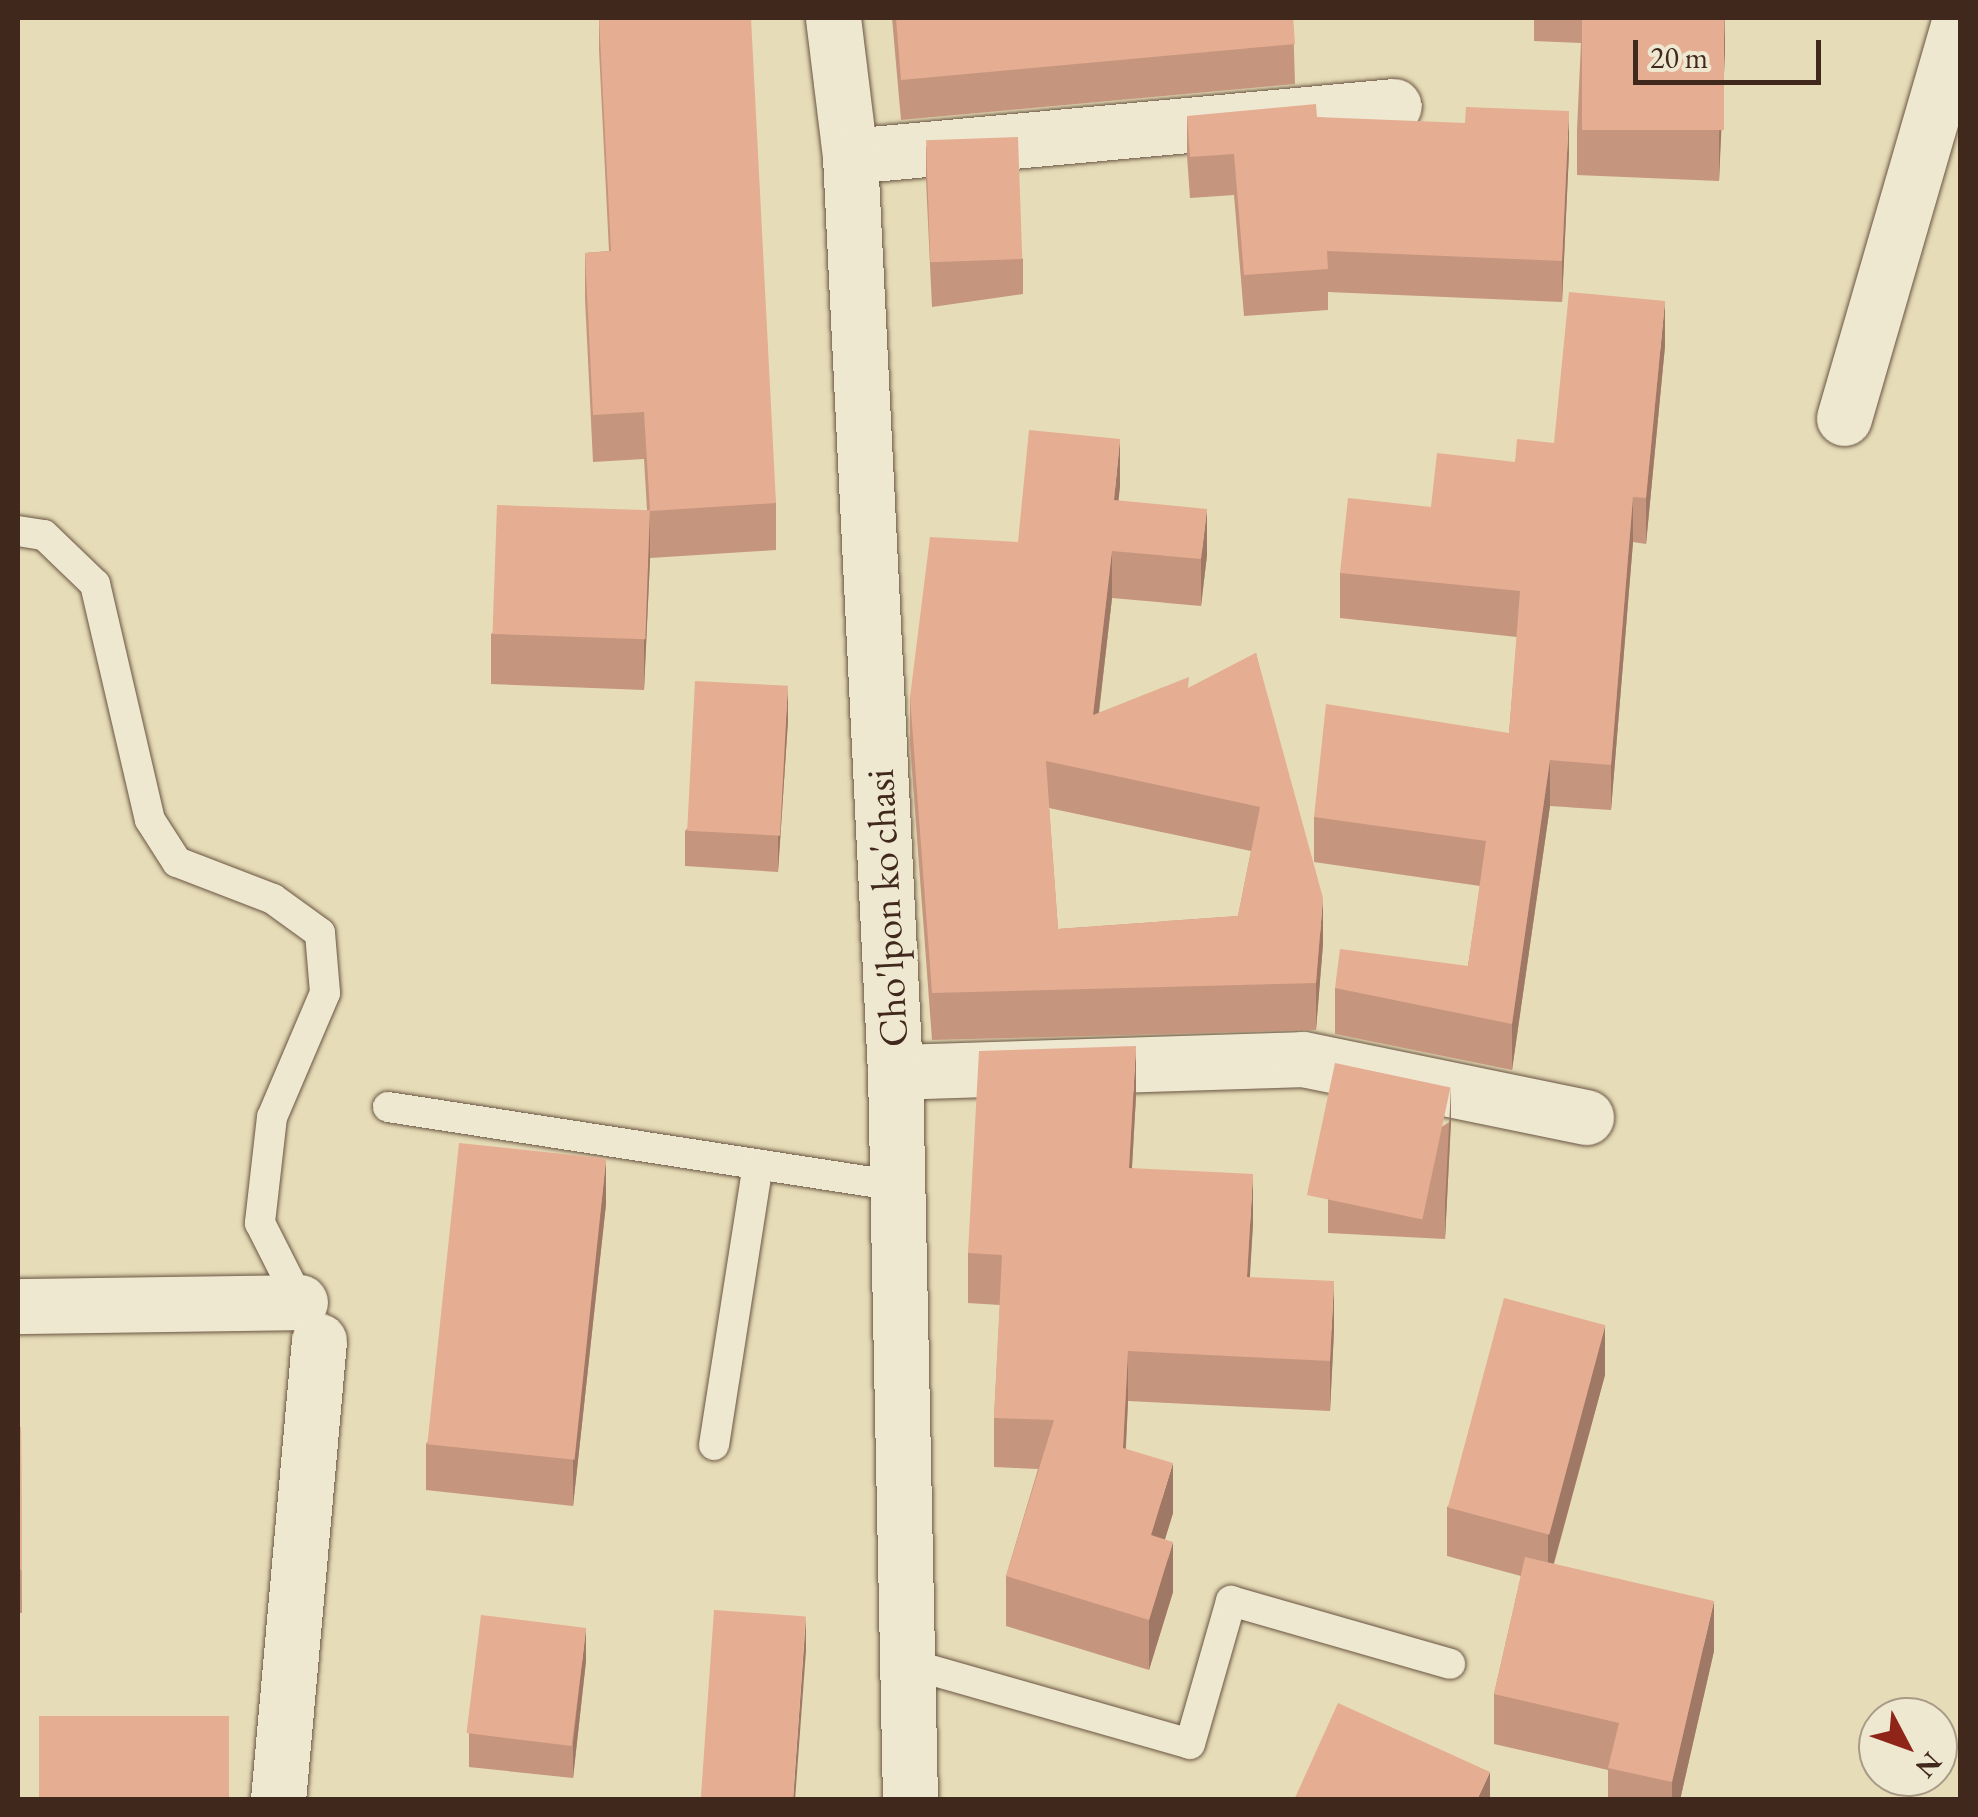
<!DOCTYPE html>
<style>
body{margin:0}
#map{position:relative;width:1978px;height:1817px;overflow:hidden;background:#e6dcb7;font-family:"EB Garamond",serif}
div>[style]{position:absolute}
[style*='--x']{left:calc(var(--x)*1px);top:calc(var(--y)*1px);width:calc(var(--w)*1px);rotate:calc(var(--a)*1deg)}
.roads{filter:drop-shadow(0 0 2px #6a5543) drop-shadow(0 0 2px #6a5543)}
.service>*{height:30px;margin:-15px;padding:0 15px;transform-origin:15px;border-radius:15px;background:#efe8d0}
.minor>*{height:55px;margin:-27.5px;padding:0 27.5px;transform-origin:27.5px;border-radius:27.5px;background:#efe8d0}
.secondary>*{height:55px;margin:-27.5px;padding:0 27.5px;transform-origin:27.5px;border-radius:27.5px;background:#efe8d0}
.wall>*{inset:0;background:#c5957e}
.shaded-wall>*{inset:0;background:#a07966}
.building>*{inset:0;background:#e5ad92;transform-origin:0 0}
span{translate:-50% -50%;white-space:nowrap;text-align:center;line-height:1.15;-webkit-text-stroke:8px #efe8d0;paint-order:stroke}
.street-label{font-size:40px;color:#41281c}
.frame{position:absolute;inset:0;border:20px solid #41281c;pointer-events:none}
.north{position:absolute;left:1858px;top:1697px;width:100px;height:100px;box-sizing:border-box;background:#efe8d0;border:2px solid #a99b88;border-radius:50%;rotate:131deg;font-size:28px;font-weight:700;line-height:40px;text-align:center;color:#41281c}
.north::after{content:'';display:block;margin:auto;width:35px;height:45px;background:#8f2418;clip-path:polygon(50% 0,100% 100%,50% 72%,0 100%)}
.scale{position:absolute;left:1633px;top:40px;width:188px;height:45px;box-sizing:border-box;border:5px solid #41281c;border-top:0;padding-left:12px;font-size:30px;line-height:35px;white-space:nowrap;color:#41281c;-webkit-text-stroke:8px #efe8d0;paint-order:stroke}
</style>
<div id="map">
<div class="roads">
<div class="service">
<div style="--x:18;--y:531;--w:26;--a:9"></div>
<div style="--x:44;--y:535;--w:71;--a:43.9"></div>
<div style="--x:95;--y:584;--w:242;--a:76.9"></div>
<div style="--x:150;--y:820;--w:50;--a:57.3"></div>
<div style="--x:177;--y:862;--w:103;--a:21.1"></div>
<div style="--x:273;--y:899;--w:58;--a:35.9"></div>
<div style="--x:320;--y:933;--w:60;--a:85.2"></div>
<div style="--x:325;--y:993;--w:135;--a:113.1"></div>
<div style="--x:272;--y:1117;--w:107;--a:96.5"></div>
<div style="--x:260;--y:1223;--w:100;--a:63.2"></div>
<div style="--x:388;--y:1107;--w:516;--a:8.81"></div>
<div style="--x:714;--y:1445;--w:284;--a:-81.1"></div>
<div style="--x:906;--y:1663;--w:295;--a:15.9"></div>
<div style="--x:1190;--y:1744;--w:149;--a:-74"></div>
<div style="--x:1231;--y:1601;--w:228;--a:16"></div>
</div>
<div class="minor">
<div style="--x:850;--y:156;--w:546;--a:-5.25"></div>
<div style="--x:1844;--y:418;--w:416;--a:-73.8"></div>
<div style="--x:895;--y:1072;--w:408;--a:-1.8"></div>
<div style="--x:1303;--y:1059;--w:289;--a:11.6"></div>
<div style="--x:18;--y:1306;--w:282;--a:-0.8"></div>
<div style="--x:278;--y:1800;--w:461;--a:-84.9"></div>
</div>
<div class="secondary">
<div style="--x:833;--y:18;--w:139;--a:83"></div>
<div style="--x:850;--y:156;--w:917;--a:87.19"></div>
<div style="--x:895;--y:1072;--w:728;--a:88.82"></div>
</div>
</div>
<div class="wall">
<div style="clip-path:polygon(599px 18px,776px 503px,776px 550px,650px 558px,644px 690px,491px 684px,491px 634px,647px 510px,644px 459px,593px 462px,585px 299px,585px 253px,609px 251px,599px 50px)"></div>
<div style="clip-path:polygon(892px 18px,1293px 18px,1295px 84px,901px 120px)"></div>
<div style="clip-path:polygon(1534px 18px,1725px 18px,1719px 181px,1577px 175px,1577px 130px,1581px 43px,1534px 41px)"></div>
<div style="clip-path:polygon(1187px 116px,1317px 117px,1569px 152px,1562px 302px,1328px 292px,1328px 310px,1244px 316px,1234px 195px,1190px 198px,1187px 156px)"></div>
<div style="clip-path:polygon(926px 146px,1023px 259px,1023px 294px,932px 307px,926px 180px)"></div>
<div style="clip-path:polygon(1665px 346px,1646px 544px,1633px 542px,1611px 810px,1550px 806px,1512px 1070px,1335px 1034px,1335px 988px,1468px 966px,1480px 886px,1314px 862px,1314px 817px,1509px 733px,1517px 637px,1340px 618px,1340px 573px,1431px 507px,1554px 443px)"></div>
<div style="clip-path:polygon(evenodd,1120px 486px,1118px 501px,1207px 555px,1201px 606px,1112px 598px,1099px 713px,1189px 688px,1256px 653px,1323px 944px,1316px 1030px,932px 1040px,910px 744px,910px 697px,1018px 542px,1120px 486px,1049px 808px,1251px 851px,1238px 916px,1058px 929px,1049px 808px)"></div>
<div style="clip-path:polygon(788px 721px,778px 872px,685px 866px,685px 831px)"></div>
<div style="clip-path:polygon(1136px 1096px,1132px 1168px,1253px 1224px,1249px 1277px,1334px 1331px,1330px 1411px,1128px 1401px,1126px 1449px,1173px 1513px,1165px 1539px,1173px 1592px,1149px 1670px,1006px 1626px,1006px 1576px,1038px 1469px,994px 1467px,994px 1418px,1000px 1305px,968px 1303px,968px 1253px)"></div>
<div style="clip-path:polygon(1451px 1121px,1445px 1239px,1328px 1233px,1328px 1198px)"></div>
<div style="clip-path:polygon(606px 1204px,573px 1506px,426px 1490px,426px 1444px)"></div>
<div style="clip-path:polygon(1605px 1375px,1554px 1564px,1714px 1651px,1680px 1800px,1608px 1800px,1608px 1770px,1494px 1744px,1494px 1694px,1521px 1576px,1447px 1556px,1447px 1507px)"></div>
<div style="clip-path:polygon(18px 1427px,21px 1427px,22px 1613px,18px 1613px)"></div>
<div style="clip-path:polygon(586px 1661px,573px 1778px,469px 1767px,469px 1733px)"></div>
</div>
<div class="shaded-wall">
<div style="clip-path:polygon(1725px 18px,1725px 53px,1719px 181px,1719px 136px)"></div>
<div style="clip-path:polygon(1569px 111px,1569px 152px,1562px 302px,1562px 261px)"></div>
<div style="clip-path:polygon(1665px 301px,1665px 346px,1646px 544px,1646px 498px)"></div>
<div style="clip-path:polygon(1120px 439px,1120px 486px,1114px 546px,1114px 500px)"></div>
<div style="clip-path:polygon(1633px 497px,1633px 542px,1611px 810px,1611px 765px)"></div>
<div style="clip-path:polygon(1207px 509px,1207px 555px,1201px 606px,1201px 559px)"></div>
<div style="clip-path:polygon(650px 510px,650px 560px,644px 690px,644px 640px)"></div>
<div style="clip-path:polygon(1112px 551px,1112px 598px,1093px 762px,1093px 715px)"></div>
<div style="clip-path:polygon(788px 686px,788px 721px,778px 872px,778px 838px)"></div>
<div style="clip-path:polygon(1550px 760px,1550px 806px,1512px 1070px,1512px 1024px)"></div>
<div style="clip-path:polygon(1323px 898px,1323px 944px,1316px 1030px,1316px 983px)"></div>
<div style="clip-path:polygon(1136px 1046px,1136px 1096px,1129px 1218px,1129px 1168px)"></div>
<div style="clip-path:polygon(1451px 1087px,1451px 1121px,1445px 1239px,1445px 1204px)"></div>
<div style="clip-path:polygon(606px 1159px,606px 1204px,573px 1506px,573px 1460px)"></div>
<div style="clip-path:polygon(1253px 1174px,1253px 1224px,1247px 1327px,1247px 1277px)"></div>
<div style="clip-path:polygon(1334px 1281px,1334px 1331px,1330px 1411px,1330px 1361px)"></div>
<div style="clip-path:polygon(1605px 1325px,1605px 1375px,1548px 1584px,1548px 1534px)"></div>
<div style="clip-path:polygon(1128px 1351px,1128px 1401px,1123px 1498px,1123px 1448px)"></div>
<div style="clip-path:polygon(1173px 1463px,1173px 1513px,1151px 1585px,1151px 1535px)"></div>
<div style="clip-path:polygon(1173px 1542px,1173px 1592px,1149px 1670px,1149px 1620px)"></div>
<div style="clip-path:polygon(1714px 1601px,1714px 1651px,1680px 1800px,1672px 1800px,1672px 1782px)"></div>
<div style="clip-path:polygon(806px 1617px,806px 1651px,795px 1800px,793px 1800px)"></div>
<div style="clip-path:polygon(586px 1627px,586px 1661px,573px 1778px,573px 1743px)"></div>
<div style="clip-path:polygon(1490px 1772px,1490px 1800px,1477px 1800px)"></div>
</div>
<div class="building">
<div style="clip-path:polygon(599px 18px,751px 18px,776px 503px,650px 511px,644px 412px,593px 415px,585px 253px,611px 251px)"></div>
<div style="clip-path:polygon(896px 18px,1293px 18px,1295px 44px,901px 80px)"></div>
<div style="left:1582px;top:18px;width:142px;height:112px"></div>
<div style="clip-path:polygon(1316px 104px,1317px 117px,1465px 123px,1466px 107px,1569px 111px,1562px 261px,1327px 251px,1328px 269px,1244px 275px,1234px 154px,1190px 157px,1187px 116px)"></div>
<div style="left:1018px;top:137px;width:122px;height:92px;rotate:88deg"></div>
<div style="clip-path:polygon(1569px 292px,1665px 301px,1646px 498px,1633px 497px,1611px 765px,1550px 760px,1512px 1024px,1335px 988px,1340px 949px,1468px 966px,1486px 841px,1314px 817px,1326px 704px,1509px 733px,1520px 591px,1340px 573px,1348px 498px,1431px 507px,1437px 453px,1515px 462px,1517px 439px,1554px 443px)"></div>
<div style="clip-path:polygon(evenodd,1029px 430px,1120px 439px,1114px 500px,1207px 509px,1201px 559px,1112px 551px,1093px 715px,1189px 677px,1188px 688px,1256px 653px,1323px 898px,1316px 983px,932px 993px,910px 697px,930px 537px,1018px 542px,1029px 430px,1046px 761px,1260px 807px,1238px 916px,1058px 929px,1046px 761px)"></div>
<div style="left:497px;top:505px;width:153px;height:129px;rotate:2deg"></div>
<div style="left:695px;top:681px;width:93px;height:150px;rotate:3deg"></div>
<div style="clip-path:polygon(1136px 1046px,1129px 1168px,1253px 1174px,1247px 1277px,1334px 1281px,1330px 1361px,1128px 1351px,1123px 1448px,1173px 1463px,1151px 1535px,1173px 1542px,1149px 1620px,1006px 1576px,1054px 1420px,994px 1418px,1002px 1255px,968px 1253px,979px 1051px)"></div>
<div style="left:1335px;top:1063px;width:118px;height:135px;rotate:12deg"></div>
<div style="left:459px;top:1143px;width:148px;height:303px;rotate:6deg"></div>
<div style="left:1504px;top:1298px;width:105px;height:217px;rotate:15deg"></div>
<div style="clip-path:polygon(18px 1427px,21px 1427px,22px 1570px,18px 1570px)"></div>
<div style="clip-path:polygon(1525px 1557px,1714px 1601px,1672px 1782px,1608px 1768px,1619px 1723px,1494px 1694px)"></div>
<div style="left:714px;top:1610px;width:92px;height:191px;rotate:4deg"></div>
<div style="left:481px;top:1615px;width:106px;height:119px;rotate:7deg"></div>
<div style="clip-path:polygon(1338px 1703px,1490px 1772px,1477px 1800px,1294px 1800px)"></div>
<div style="left:229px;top:1716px;width:84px;height:190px;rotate:90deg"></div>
</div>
<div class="street-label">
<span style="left:886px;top:908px;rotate:-93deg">Cho'lpon ko'chasi</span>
</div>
<div class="frame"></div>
<div class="north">N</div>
<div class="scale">20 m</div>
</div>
